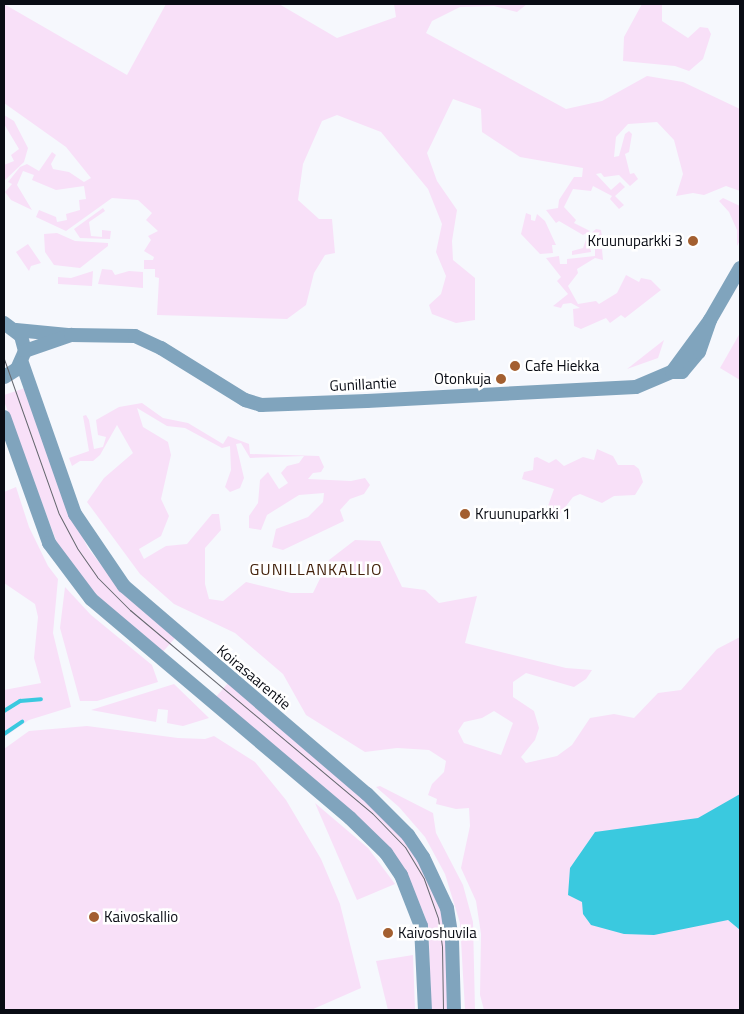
<!DOCTYPE html>
<style>
body{margin:0}
#map{position:relative;width:744px;height:1014px;overflow:hidden;background:#f6f8fd;font-family:"Titillium Web",sans-serif}
div>[style]{position:absolute}
[style*='--x']{left:calc(var(--x)*1px);top:calc(var(--y)*1px);width:calc(var(--w)*1px);rotate:calc(var(--a)*1deg)}
.green>*{inset:0;background:#f8e0f8}
.water>*{inset:0;background:#3ac9df}
.stream>*{height:4px;margin:-2px;padding:0 2px;transform-origin:2px;border-radius:2px;background:#3ac9df}
.tertiary>*{height:14px;margin:-7px;padding:0 7px;transform-origin:7px;border-radius:7px;background:#80a4bd}
.tram>*{height:1px;margin:-0.5px;padding:0 0.5px;transform-origin:0.5px;border-radius:0.5px;background:#64676e}
.dots>*{width:14px;height:14px;translate:-50% -50%;box-sizing:border-box;border:2px solid #fff;border-radius:50%}
span{translate:-50% -50%;white-space:nowrap;text-align:center;line-height:1.15;-webkit-text-stroke:5px #fff;paint-order:stroke}
.poi-label{font-size:15px;color:#090c14}
.right{translate:-100% -50%;text-align:right}
.left{translate:0 -50%;text-align:left}
.street-label{font-size:15px;color:#090c14}
.neighbourhood-label{font-size:16px;color:#44230d;letter-spacing:1px}
.frame{position:absolute;inset:0;border:5px solid #090c14;pointer-events:none}
</style>
<div id="map">
<div class="green">
<div style="clip-path:polygon(4px 4px,127px 75px,166px 4px,279px 4px,337px 38px,396px 17px,394px 4px,527px 4px,517px 12px,494px 6px,460px 7px,432px 21px,426px 33px,566px 109px,602px 101px,647px 76px,683px 82px,740px 109px,740px 191px,726px 186px,704px 195px,693px 193px,676px 196px,683px 174px,674px 140px,657px 122px,628px 124px,616px 137px,614px 157px,619px 156px,625px 134px,629px 131px,632px 134px,629px 152px,625px 154px,630px 174px,634px 173px,638px 179px,630px 186px,619px 175px,604px 177px,601px 173px,596px 174px,611px 190px,620px 182px,625px 187px,615px 196px,624px 205px,619px 209px,610px 199px,612px 196px,593px 186px,591px 191px,573px 189px,564px 207px,576px 220px,574px 223px,590px 231px,583px 235px,559px 221px,556px 223px,546px 210px,558px 208px,559px 200px,574px 177px,582px 177px,583px 168px,520px 157px,482px 132px,481px 109px,453px 99px,427px 153px,437px 181px,457px 210px,452px 241px,453px 260px,475px 278px,475px 320px,456px 323px,432px 314px,429px 305px,441px 294px,446px 276px,436px 252px,442px 224px,428px 189px,381px 132px,337px 115px,322px 121px,303px 164px,298px 200px,319px 219px,332px 219px,335px 253px,325px 255px,314px 273px,306px 305px,287px 319px,157px 315px,159px 278px,155px 277px,155px 269px,144px 269px,144px 260px,153px 260px,154px 257px,144px 251px,151px 240px,148px 236px,158px 231px,146px 220px,152px 213px,138px 200px,112px 198px,66px 231px,36px 217px,39px 210px,56px 217px,57px 222px,67px 220px,66px 214px,80px 210px,79px 200px,86px 199px,84px 186px,56px 190px,32px 180px,34px 175px,23px 171px,17px 185px,32px 210px,11px 200px,5px 192px,12px 184px,8px 182px,20px 167px,27px 164px,39px 171px,52px 152px,56px 155px,51px 164px,53px 169px,69px 172px,84px 182px,91px 178px,66px 147px,4px 103px)"></div>
<div style="clip-path:polygon(642px 4px,662px 4px,662px 21px,688px 38px,700px 27px,708px 28px,711px 34px,703px 59px,689px 71px,675px 66px,623px 61px,624px 37px)"></div>
<div style="clip-path:polygon(4px 115px,14px 121px,28px 148px,24px 162px,5px 180px,4px 165px,14px 161px,11px 155px,19px 149px,4px 124px)"></div>
<div style="clip-path:polygon(723px 198px,740px 206px,740px 240px,737px 246px,737px 230px,729px 212px,719px 201px)"></div>
<div style="clip-path:polygon(103px 208px,105px 211px,89px 222px,91px 236px,102px 237px,102px 230px,111px 231px,110px 239px,80px 238px,74px 229px)"></div>
<div style="clip-path:polygon(526px 213px,531px 215px,531px 220px,535px 221px,537px 214px,545px 221px,556px 245px,552px 245px,553px 253px,540px 254px,521px 234px)"></div>
<div style="clip-path:polygon(596px 229px,601px 230px,603px 244px,590px 246px,591px 252px,572px 255px,572px 251px,583px 248px,587px 237px)"></div>
<div style="clip-path:polygon(57px 233px,75px 241px,108px 243px,108px 246px,80px 268px,54px 265px,45px 252px,44px 234px)"></div>
<div style="clip-path:polygon(28px 244px,41px 263px,31px 266px,29px 271px,16px 252px)"></div>
<div style="clip-path:polygon(595px 249px,602px 249px,603px 260px,595px 258px,577px 269px,578px 273px,568px 286px,578px 304px,596px 301px,599px 304px,617px 293px,626px 275px,639px 282px,641px 278px,651px 280px,661px 290px,625px 318px,621px 315px,610px 323px,606px 318px,581px 329px,574px 326px,573px 309px,580px 308px,571px 303px,563px 304px,561px 308px,553px 306px,568px 294px,557px 281px,561px 277px,546px 258px,559px 256px,560px 264px,567px 264px,567px 259px,595px 256px)"></div>
<div style="clip-path:polygon(102px 269px,112px 270px,115px 275px,129px 271px,143px 272px,143px 288px,98px 284px)"></div>
<div style="clip-path:polygon(93px 271px,92px 286px,58px 284px,58px 277px,71px 278px)"></div>
<div style="clip-path:polygon(740px 333px,740px 380px,720px 368px)"></div>
<div style="clip-path:polygon(664px 340px,658px 358px,627px 369px)"></div>
<div style="clip-path:polygon(25px 388px,75px 522px,88px 548px,108px 574px,175px 638px,161px 654px,85px 584px,57px 543px,4px 401px,4px 395px)"></div>
<div style="clip-path:polygon(evenodd,142px 403px,163px 418px,188px 423px,223px 444px,228px 436px,249px 444px,250px 454px,319px 456px,324px 467px,321px 472px,313px 473px,308px 479px,351px 481px,365px 478px,370px 485px,364px 494px,350px 499px,340px 510px,344px 521px,283px 550px,272px 547px,276px 529px,308px 517px,323px 502px,324px 493px,299px 495px,267px 515px,261px 530px,249px 528px,249px 516px,258px 503px,260px 480px,268px 472px,279px 489px,288px 483px,281px 473px,287px 466px,299px 463px,304px 456px,250px 458px,241px 443px,236px 444px,244px 478px,240px 488px,230px 492px,225px 487px,231px 470px,230px 446px,222px 448px,185px 428px,167px 426px,137px 408px,143px 427px,168px 442px,171px 455px,161px 499px,169px 516px,161px 536px,139px 549px,144px 559px,166px 546px,187px 544px,212px 514px,219px 514px,221px 530px,205px 548px,205px 584px,209px 599px,223px 601px,246px 582px,291px 593px,313px 593px,329px 560px,355px 540px,380px 541px,402px 587px,425px 590px,439px 603px,477px 596px,465px 643px,566px 668px,592px 670px,586px 679px,574px 687px,526px 673px,513px 682px,513px 697px,534px 711px,539px 728px,535px 740px,521px 757px,526px 763px,557px 756px,572px 745px,590px 718px,614px 714px,634px 718px,658px 693px,681px 690px,717px 649px,740px 637px,740px 806px,728px 920px,740px 930px,740px 1010px,484px 1010px,480px 995px,481px 934px,476px 901px,461px 868px,470px 826px,469px 808px,456px 809px,436px 804px,437px 799px,428px 795px,432px 784px,444px 772px,446px 761px,429px 750px,397px 748px,365px 752px,306px 715px,283px 674px,235px 633px,174px 604px,140px 574px,87px 502px,104px 478px,133px 453px,117px 425px,100px 455px,93px 461px,80px 461px,72px 466px,69px 458px,89px 451px,83px 416px,86px 415px,89px 420px,94px 449px,103px 447px,106px 437px,98px 435px,96px 420px,119px 407px,142px 403px,494px 711px,513px 723px,501px 755px,464px 743px,458px 731px,464px 722px,482px 718px,494px 711px)"></div>
<div style="clip-path:polygon(597px 449px,613px 456px,618px 465px,634px 465px,639px 469px,643px 482px,635px 495px,614px 496px,602px 503px,580px 494px,573px 497px,560px 514px,554px 515px,548px 506px,554px 489px,522px 479px,524px 472px,533px 470px,534px 458px,537px 457px,549px 463px,556px 459px,564px 466px,583px 457px,594px 460px)"></div>
<div style="clip-path:polygon(16px 487px,29px 527px,48px 566px,58px 579px,53px 633px,71px 707px,29px 720px,4px 737px,4px 690px,41px 683px,34px 658px,38px 617px,35px 604px,4px 583px,4px 492px)"></div>
<div style="clip-path:polygon(65px 587px,91px 615px,152px 665px,158px 682px,97px 701px,80px 701px,60px 628px)"></div>
<div style="clip-path:polygon(228px 683px,384px 814px,427px 869px,446px 924px,450px 1010px,431px 1010px,429px 938px,424px 914px,403px 867px,215px 698px)"></div>
<div style="clip-path:polygon(174px 684px,209px 718px,183px 726px,167px 723px,168px 710px,158px 709px,156px 722px,91px 710px)"></div>
<div style="clip-path:polygon(87px 726px,178px 738px,205px 739px,214px 736px,255px 762px,286px 800px,321px 859px,340px 904px,361px 988px,311px 1010px,4px 1010px,4px 749px,29px 731px)"></div>
<div style="clip-path:polygon(380px 786px,433px 813px,436px 833px,463px 885px,473px 922px,475px 1010px,465px 1010px,460px 923px,445px 874px,425px 837px,399px 807px,376px 787px)"></div>
<div style="clip-path:polygon(315px 803px,368px 848px,395px 884px,357px 900px)"></div>
<div style="clip-path:polygon(413px 955px,415px 1010px,388px 1010px,376px 961px)"></div>
</div>
<div class="water">
<div style="clip-path:polygon(740px 794px,740px 930px,728px 920px,654px 935px,624px 934px,591px 925px,583px 914px,582px 902px,568px 895px,570px 868px,595px 832px,698px 818px)"></div>
</div>
<div class="stream">
<div style="--x:4;--y:711;--w:19;--a:-32"></div>
<div style="--x:20;--y:701;--w:21;--a:-5"></div>
<div style="--x:4;--y:734;--w:22;--a:-34"></div>
</div>
<div class="tertiary">
<div style="--x:4;--y:323;--w:21;--a:37"></div>
<div style="--x:21;--y:336;--w:16;--a:75"></div>
<div style="--x:25;--y:351;--w:20;--a:114"></div>
<div style="--x:17;--y:369;--w:15;--a:148"></div>
<div style="--x:16;--y:330;--w:52;--a:5.5"></div>
<div style="--x:25;--y:351;--w:49;--a:-19.2"></div>
<div style="--x:71;--y:335;--w:64;--a:0.9"></div>
<div style="--x:135;--y:336;--w:29;--a:25"></div>
<div style="--x:161;--y:348;--w:99;--a:31.8"></div>
<div style="--x:245;--y:400;--w:17;--a:17"></div>
<div style="--x:261;--y:405;--w:106;--a:-2.2"></div>
<div style="--x:367;--y:401;--w:269;--a:-3"></div>
<div style="--x:636;--y:387;--w:39;--a:-23"></div>
<div style="--x:672;--y:372;--w:10;--a:0"></div>
<div style="--x:682;--y:372;--w:26;--a:-50"></div>
<div style="--x:699;--y:352;--w:34;--a:-71"></div>
<div style="--x:22;--y:363;--w:160;--a:70.7"></div>
<div style="--x:75;--y:514;--w:87;--a:55.8"></div>
<div style="--x:124;--y:586;--w:320;--a:40.6"></div>
<div style="--x:367;--y:794;--w:58;--a:45"></div>
<div style="--x:408;--y:835;--w:27;--a:56"></div>
<div style="--x:423;--y:857;--w:56;--a:64.8"></div>
<div style="--x:447;--y:908;--w:32;--a:81"></div>
<div style="--x:452;--y:940;--w:70;--a:88.4"></div>
<div style="--x:672;--y:372;--w:64;--a:-53.8"></div>
<div style="--x:710;--y:320;--w:60;--a:-60"></div>
<div style="--x:4;--y:417;--w:134;--a:70.3"></div>
<div style="--x:49;--y:543;--w:70;--a:53.1"></div>
<div style="--x:91;--y:599;--w:339;--a:40.2"></div>
<div style="--x:350;--y:818;--w:50;--a:44.2"></div>
<div style="--x:386;--y:853;--w:27;--a:56"></div>
<div style="--x:401;--y:875;--w:55;--a:68.6"></div>
<div style="--x:421;--y:926;--w:84;--a:87.3"></div>
</div>
<div class="tram">
<div style="--x:4;--y:359;--w:164;--a:70.5"></div>
<div style="--x:59;--y:514;--w:38;--a:62"></div>
<div style="--x:77;--y:548;--w:35;--a:55"></div>
<div style="--x:97;--y:577;--w:47;--a:45"></div>
<div style="--x:130;--y:610;--w:316;--a:40"></div>
<div style="--x:372;--y:813;--w:47;--a:45.9"></div>
<div style="--x:405;--y:847;--w:37;--a:59"></div>
<div style="--x:424;--y:879;--w:41;--a:70.3"></div>
<div style="--x:438;--y:918;--w:28;--a:82"></div>
<div style="--x:442;--y:946;--w:64;--a:89.1"></div>
</div>
<div class="dots">
<div style="left:693px;top:241px;background:#a35f30"></div>
<div style="left:515px;top:366px;background:#a35f30"></div>
<div style="left:501px;top:379px;background:#a35f30"></div>
<div style="left:465px;top:514px;background:#a35f30"></div>
<div style="left:94px;top:917px;background:#a35f30"></div>
<div style="left:388px;top:933px;background:#a35f30"></div>
</div>
<div class="poi-label">
<span class="right" style="left:683px;top:241px">Kruunuparkki 3</span>
<span class="left" style="left:525px;top:366px">Cafe Hiekka</span>
<span class="right" style="left:491px;top:379px">Otonkuja</span>
<span class="left" style="left:475px;top:514px">Kruunuparkki 1</span>
<span class="left" style="left:104px;top:917px">Kaivoskallio</span>
<span class="left" style="left:398px;top:933px">Kaivoshuvila</span>
</div>
<div class="street-label">
<span style="left:363px;top:384px;rotate:-3deg">Gunillantie</span>
<span style="left:254px;top:677px;rotate:40deg">Koirasaarentie</span>
</div>
<div class="neighbourhood-label">
<span style="left:316px;top:569px">GUNILLANKALLIO</span>
</div>
<div class="frame"></div>
</div>
